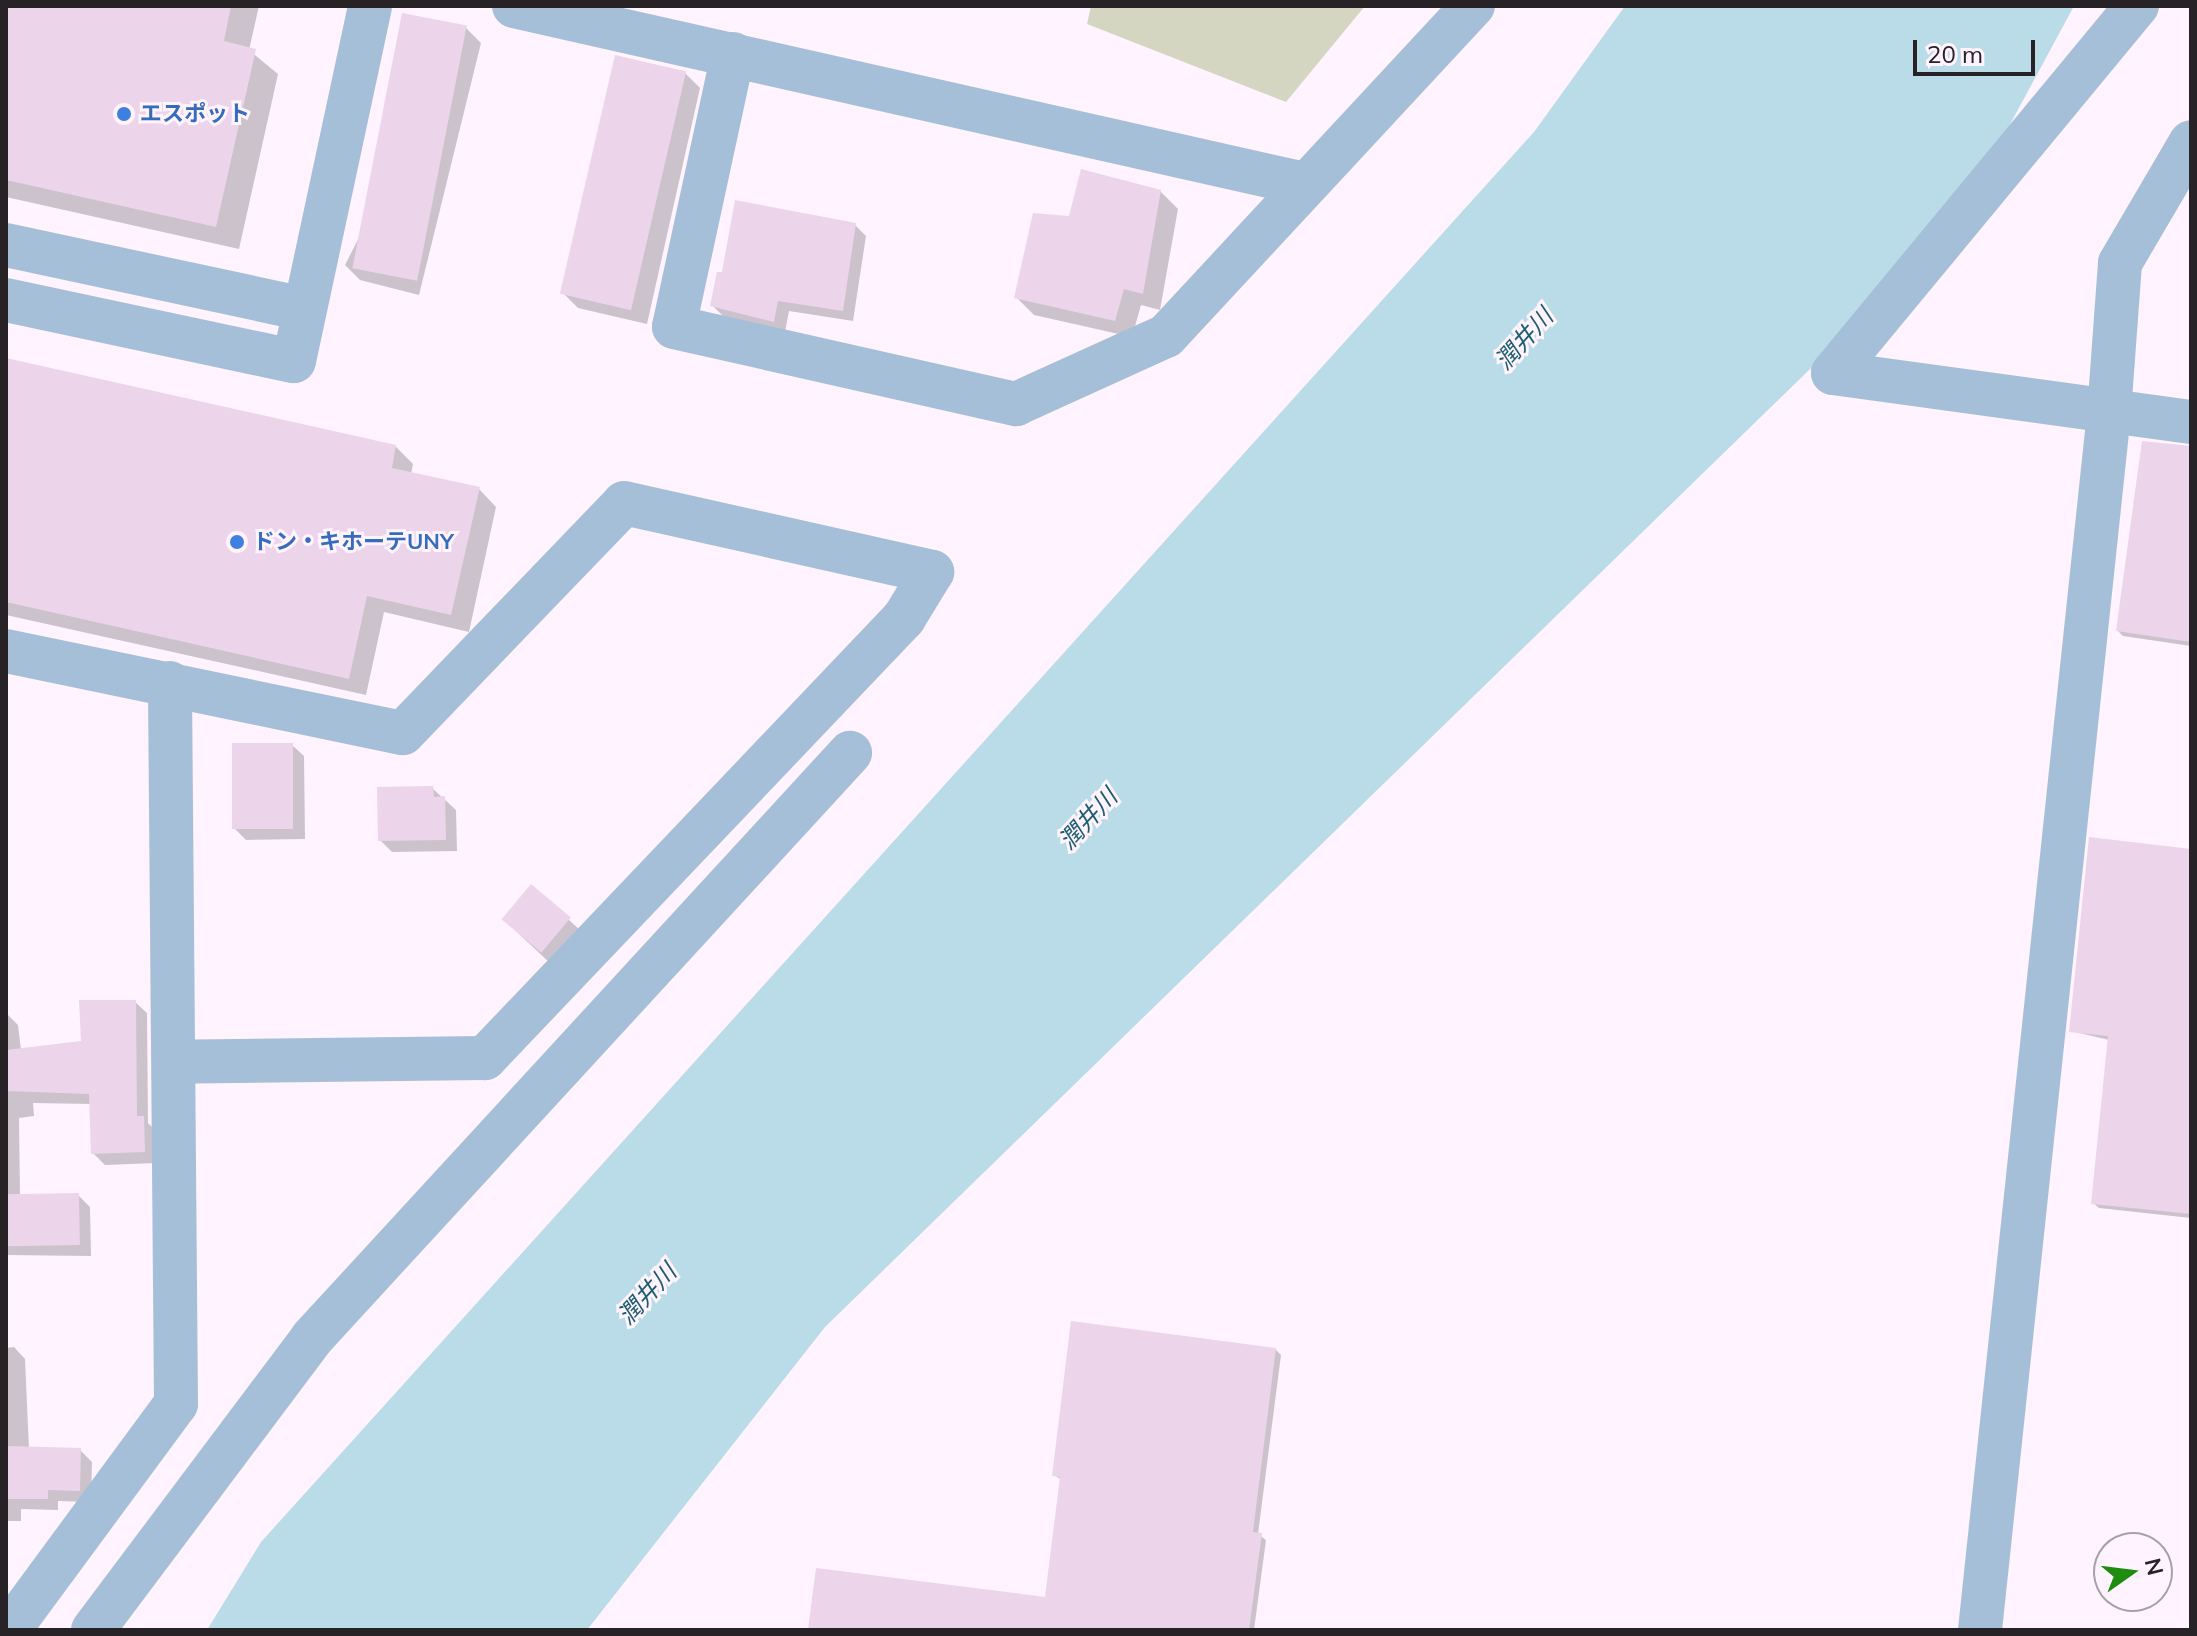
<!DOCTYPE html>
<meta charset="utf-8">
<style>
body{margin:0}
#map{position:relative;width:2197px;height:1636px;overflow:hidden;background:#fef3fe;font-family:Mulish,"Noto Sans JP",sans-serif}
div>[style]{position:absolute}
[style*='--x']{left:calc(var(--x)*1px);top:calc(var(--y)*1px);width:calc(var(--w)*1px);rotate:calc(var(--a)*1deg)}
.green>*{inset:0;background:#d4d6c1}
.water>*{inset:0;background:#b9dce8}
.shadow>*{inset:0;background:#0003}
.building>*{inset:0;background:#ecd4eb;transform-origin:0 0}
.minor>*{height:44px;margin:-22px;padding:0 22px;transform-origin:22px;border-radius:22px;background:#a6bfd8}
.dots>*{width:22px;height:22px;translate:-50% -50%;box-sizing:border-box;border:4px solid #fef3fe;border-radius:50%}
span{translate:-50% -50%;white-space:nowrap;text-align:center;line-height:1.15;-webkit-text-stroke:6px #fef3fe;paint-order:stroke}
.shop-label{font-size:22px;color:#366cbe;font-weight:700}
.left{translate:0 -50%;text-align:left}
.water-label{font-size:24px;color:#1c5e71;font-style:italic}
.frame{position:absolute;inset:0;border:8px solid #262226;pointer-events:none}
.north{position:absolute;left:2093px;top:1532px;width:80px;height:80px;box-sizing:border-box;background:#fef3fe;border:2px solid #a89fa8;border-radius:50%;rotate:76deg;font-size:22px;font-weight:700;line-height:32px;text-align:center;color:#262226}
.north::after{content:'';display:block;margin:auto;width:28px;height:36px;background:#1e8c0f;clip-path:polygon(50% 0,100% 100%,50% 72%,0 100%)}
.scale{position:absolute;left:1913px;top:40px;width:122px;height:36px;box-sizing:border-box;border:4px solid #262226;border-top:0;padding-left:10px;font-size:24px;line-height:28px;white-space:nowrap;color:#262226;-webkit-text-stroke:6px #fef3fe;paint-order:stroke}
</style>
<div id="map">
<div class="green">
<div style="clip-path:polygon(1091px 6px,1365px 6px,1286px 102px,1087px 24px)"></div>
</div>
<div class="water">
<div style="clip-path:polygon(1625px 6px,2074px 6px,1953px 230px,825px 1327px,587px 1630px,207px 1630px,261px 1542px,1534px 132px)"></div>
</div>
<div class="shadow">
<div style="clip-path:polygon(6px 6px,259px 6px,249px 50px,278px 74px,239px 249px,6px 197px)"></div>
<div style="clip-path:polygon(466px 28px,481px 43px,419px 295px,360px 280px,345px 265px)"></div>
<div style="clip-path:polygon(685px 73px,700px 88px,647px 324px,578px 308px,563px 293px)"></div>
<div style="clip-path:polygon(1160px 191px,1178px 209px,1160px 310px,1141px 305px,1132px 337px,1034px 315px,1016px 297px,1071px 218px)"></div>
<div style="clip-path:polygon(855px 225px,866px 236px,853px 321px,789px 311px,785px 332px,723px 316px,712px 305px)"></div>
<div style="clip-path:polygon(6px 360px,395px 446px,413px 464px,411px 474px,479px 489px,496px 507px,469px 632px,384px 612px,366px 695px,6px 615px)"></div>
<div style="clip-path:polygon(2191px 448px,2191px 646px,2123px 636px,2118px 631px)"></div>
<div style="clip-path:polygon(292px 745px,304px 756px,305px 839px,246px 840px,234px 828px)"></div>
<div style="clip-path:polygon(432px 788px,456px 810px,457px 851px,392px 852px,380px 840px)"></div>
<div style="clip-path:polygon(2191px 851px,2191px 1218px,2099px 1208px,2093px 1203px,2109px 1040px,2071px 1031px)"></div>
<div style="clip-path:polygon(569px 920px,581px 931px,553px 966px,516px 931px)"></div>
<div style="clip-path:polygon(135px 1002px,147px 1013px,148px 1123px,155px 1130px,156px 1163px,105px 1165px,93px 1153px,92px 1104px,33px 1103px,34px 1116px,19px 1118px,20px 1196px,78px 1195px,90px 1207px,91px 1256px,6px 1255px,6px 1013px,18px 1025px,21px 1050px,83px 1043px)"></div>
<div style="clip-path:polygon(14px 1347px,25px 1359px,29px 1449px,80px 1450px,92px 1462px,91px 1502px,58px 1501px,58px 1510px,21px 1509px,21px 1521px,6px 1521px,6px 1348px)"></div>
<div style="clip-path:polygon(1275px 1349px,1281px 1355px,1258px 1534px,1266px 1540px,1254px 1630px,810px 1630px,1047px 1600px,1062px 1480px,1054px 1475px)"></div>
</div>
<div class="building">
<div style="clip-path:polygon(6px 6px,231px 6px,224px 41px,256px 49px,216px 227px,6px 180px)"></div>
<div style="left:402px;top:13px;width:66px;height:260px;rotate:11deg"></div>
<div style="left:615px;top:55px;width:73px;height:245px;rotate:13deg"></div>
<div style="clip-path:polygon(1081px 169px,1161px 190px,1143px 294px,1124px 289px,1115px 321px,1014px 298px,1033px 213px,1069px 216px)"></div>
<div style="clip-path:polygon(735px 200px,856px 223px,843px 311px,778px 301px,774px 322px,710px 306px,717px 272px,722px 272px)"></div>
<div style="clip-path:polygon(6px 358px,396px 445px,392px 468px,480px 487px,451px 615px,367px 596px,349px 679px,6px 602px)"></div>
<div style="clip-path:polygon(2142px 441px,2191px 446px,2191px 642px,2116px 631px)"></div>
<div style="left:232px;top:743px;width:61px;height:86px"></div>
<div style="clip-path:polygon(433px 786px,434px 797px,445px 796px,446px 840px,378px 841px,377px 787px)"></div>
<div style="clip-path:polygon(2089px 837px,2191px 849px,2191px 1214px,2091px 1204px,2108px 1036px,2069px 1032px)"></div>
<div style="left:531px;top:884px;width:52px;height:46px;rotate:40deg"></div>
<div style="clip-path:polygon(79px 1000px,136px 1000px,137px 1116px,144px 1116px,145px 1152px,91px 1154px,89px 1094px,6px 1091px,6px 1050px,81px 1041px)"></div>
<div style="left:79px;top:1193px;width:52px;height:73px;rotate:89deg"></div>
<div style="clip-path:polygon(1071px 1321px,1276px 1348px,1253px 1532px,1262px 1533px,1249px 1630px,808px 1630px,816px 1568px,1045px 1597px,1060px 1477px,1052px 1476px)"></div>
<div style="clip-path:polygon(6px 1446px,81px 1448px,80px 1491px,48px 1490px,48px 1499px,6px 1499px)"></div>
</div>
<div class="minor">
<div style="--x:514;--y:6;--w:810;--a:12.7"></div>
<div style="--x:733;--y:54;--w:279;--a:102.2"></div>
<div style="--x:674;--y:327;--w:351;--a:12.7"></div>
<div style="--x:1016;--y:404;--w:165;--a:-24.4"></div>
<div style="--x:1166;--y:336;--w:451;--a:-47.1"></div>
<div style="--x:6;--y:245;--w:305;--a:12.1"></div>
<div style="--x:6;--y:300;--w:294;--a:12"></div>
<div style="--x:294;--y:361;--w:363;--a:-77.9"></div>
<div style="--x:1833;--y:373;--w:477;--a:-50.4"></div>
<div style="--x:1833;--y:373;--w:361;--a:7.8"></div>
<div style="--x:6;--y:651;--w:405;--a:11.7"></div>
<div style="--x:403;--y:733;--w:319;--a:-46.1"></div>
<div style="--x:624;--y:503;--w:316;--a:12.6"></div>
<div style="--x:932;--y:572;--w:54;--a:121.3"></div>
<div style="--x:904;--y:618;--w:608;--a:133.6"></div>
<div style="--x:485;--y:1058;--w:311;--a:179.3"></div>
<div style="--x:6;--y:1625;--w:14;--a:-30"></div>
<div style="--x:18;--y:1618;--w:266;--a:-53.6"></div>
<div style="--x:176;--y:1404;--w:721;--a:-90.48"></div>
<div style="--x:93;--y:1630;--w:365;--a:-53.1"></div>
<div style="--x:312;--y:1338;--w:795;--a:-47.4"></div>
<div style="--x:1980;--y:1630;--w:1224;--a:-83.95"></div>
<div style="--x:2109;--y:413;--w:150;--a:-85.8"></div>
<div style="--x:2120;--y:263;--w:140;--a:-59.6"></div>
</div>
<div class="dots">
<div style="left:124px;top:114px;background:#3f7fe0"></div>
<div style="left:237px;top:542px;background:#3f7fe0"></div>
</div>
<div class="shop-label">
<span class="left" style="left:140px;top:114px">エスポット</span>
<span class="left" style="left:253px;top:542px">ドン・キホーテUNY</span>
</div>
<div class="water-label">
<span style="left:1524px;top:339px;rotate:-48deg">潤井川</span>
<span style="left:1088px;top:819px;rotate:-47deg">潤井川</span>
<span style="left:647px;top:1294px;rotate:-47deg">潤井川</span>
</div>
<div class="frame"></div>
<div class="north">N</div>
<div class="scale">20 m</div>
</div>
